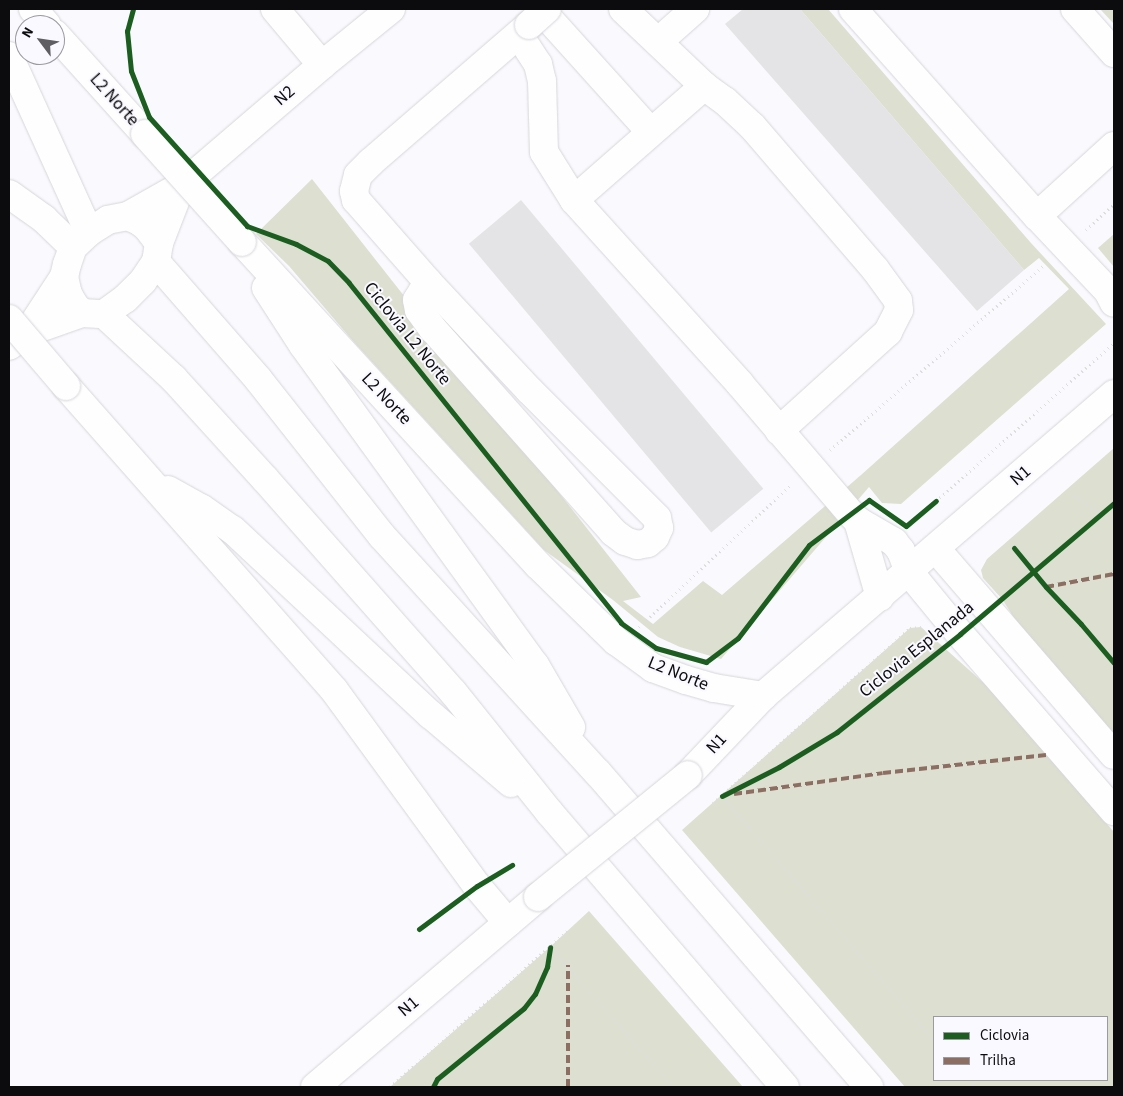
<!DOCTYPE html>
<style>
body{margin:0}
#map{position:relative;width:1123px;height:1096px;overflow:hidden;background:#fafafe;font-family:"Source Sans 3",sans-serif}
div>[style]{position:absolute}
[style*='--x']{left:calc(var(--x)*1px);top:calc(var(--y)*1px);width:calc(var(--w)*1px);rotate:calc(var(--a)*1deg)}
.green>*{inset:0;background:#dddfd0}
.building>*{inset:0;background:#e4e3e5;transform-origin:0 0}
.path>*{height:3px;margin-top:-1.5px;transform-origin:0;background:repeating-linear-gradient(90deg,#ddddde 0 1px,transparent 0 5px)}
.roads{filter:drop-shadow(0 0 1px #d6d6da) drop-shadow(0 0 1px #d6d6da)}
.minor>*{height:28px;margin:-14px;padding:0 14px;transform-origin:14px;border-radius:14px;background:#fefeff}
.major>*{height:28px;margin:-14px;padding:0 14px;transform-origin:14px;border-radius:14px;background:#fefeff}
.highway>*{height:28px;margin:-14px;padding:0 14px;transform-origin:14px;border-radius:14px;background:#fefeff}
.bridges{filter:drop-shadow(0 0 1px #d6d6da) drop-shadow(0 0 1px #d6d6da)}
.minor-bridge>*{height:28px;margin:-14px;padding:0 14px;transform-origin:14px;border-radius:14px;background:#fefeff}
.major-bridge>*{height:28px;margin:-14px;padding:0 14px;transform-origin:14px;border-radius:14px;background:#fefeff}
.highway-bridge>*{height:28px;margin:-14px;padding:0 14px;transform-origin:14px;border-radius:14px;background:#fefeff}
.quiet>*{height:4px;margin-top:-2px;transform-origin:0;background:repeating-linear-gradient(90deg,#8d6e63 0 8px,transparent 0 12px)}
.cycleway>*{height:5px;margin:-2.5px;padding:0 2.5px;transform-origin:2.5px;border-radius:2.5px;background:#1b5e20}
span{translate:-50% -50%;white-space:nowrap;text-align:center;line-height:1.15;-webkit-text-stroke:4px #f9f9ff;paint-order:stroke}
.street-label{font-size:18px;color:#0c0c0f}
.frame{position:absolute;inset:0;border:10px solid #0c0c0f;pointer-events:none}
.legend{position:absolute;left:933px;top:1016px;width:175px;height:65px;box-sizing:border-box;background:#f9f9ff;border:1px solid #9a9a9f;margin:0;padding:6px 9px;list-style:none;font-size:15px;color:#0c0c0f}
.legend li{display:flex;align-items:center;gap:10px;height:25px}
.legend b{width:25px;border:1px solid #9a9a9f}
.north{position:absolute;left:15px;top:15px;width:50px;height:50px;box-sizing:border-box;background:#f9f9ff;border:1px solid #9a9a9f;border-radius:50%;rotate:301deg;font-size:14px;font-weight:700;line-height:20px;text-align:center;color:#0c0c0f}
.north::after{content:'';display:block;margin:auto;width:18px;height:22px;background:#5f5f63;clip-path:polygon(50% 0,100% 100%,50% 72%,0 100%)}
</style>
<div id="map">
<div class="green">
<div style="clip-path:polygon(800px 9px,828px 9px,1031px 243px,1106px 324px,901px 504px,882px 503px,869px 487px,721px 659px,680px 647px,658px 637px,613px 600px,544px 550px,353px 341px,289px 266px,256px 234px,312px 179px,641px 597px,623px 601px,653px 624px,703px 581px,722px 595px,861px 475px,1069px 289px,1039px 258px,1024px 270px)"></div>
<div style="clip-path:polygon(1100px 9px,1114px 9px,1114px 24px)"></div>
<div style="clip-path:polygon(1114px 234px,1114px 267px,1098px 248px)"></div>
<div style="clip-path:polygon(1114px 448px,1114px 738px,1032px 646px,1002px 599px,983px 578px,981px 570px,987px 559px)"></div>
<div style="clip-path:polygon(evenodd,921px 627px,987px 686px,1114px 832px,1114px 1087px,905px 1087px,682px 830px,910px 628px,921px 627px,934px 1017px,1107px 1017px,1107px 1080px,934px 1080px,934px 1017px)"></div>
<div style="clip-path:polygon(589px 911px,743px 1087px,390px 1087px,550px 947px)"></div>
</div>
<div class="building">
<div style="clip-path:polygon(743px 9px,800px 9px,1024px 270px,977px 311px,725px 24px)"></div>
<div style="left:521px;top:200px;width:377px;height:68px;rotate:50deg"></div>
</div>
<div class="path">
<div style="--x:1086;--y:230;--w:38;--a:-43"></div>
<div style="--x:830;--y:450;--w:286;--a:-40.8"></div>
<div style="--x:1074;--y:495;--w:49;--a:35"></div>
<div style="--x:936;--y:501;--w:238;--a:-41.6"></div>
<div style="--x:639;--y:627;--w:209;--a:-43.1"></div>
<div style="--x:722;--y:796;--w:323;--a:49"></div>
<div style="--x:713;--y:803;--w:264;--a:-41.6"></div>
<div style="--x:910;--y:628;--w:11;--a:-5"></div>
<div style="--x:550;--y:947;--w:187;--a:48.5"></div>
<div style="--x:969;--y:1080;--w:9;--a:49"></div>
<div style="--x:390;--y:1087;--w:236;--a:-41.4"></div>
</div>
<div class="roads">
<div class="minor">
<div style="--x:540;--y:9;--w:164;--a:48"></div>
<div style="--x:623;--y:9;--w:112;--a:43.5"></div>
<div style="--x:704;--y:86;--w:26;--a:36"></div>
<div style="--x:725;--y:101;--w:37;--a:43"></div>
<div style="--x:752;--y:126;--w:189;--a:49.3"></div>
<div style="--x:875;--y:269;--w:39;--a:54"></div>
<div style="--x:898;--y:301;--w:9;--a:84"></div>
<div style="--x:899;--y:310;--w:25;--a:117"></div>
<div style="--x:888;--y:332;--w:147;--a:137.8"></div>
<div style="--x:853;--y:9;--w:277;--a:48.4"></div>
<div style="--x:1037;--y:216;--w:103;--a:46.6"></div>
<div style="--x:1108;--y:291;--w:13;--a:63"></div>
<div style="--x:1075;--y:9;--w:59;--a:48.4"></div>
<div style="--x:519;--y:35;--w:35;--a:57"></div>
<div style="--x:538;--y:64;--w:17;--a:77"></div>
<div style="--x:542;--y:81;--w:71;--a:88.4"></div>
<div style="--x:544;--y:152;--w:57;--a:58"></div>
<div style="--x:574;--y:200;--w:248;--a:47.9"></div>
<div style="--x:740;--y:384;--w:171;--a:49.5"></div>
<div style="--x:851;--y:514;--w:10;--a:45"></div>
<div style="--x:858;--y:521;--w:42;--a:30.3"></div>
<div style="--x:894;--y:542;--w:11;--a:52"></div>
<div style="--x:901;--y:551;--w:22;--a:69"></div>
<div style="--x:658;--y:42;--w:50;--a:-41.7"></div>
<div style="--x:574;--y:200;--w:173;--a:-41.2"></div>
<div style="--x:1037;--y:216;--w:104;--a:-42.3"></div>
<div style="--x:428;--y:282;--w:21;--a:121"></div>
<div style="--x:417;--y:300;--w:10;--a:79"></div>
<div style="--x:419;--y:310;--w:24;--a:54"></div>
<div style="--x:433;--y:329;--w:271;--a:48.4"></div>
<div style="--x:613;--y:532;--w:15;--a:37"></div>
<div style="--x:625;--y:541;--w:13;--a:18"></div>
<div style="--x:637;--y:545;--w:11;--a:-10"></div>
<div style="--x:648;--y:543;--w:9;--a:-41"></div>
<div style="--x:655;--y:537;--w:10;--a:-66"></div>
<div style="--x:659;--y:528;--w:10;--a:-101"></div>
<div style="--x:657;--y:518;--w:180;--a:-135"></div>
<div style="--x:530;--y:391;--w:149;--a:-133.1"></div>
<div style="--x:428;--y:282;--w:109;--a:-131.3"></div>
<div style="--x:356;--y:200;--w:9;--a:-103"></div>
<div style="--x:354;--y:191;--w:16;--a:-76"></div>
<div style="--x:358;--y:175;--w:18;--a:-45"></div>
<div style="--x:371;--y:162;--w:209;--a:-40.9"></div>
<div style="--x:858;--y:521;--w:79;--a:73.9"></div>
</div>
<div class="major">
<div style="--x:33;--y:9;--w:21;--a:49"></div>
<div style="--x:275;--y:9;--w:73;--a:50"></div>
<div style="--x:55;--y:34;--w:135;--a:48"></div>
<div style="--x:9;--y:56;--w:193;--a:65.6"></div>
<div style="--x:9;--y:194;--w:43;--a:35.5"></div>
<div style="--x:44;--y:219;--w:40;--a:44"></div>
<div style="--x:128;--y:216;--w:61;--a:-29.5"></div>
<div style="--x:181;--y:186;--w:186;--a:-40.6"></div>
<div style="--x:322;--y:65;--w:89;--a:-39.1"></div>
<div style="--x:242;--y:242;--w:438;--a:47.5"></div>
<div style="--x:538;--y:565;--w:109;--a:44.3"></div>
<div style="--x:616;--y:641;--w:46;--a:36.1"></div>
<div style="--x:653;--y:668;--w:35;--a:20"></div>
<div style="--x:686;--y:680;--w:29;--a:16"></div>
<div style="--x:714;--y:688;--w:50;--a:9.3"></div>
<div style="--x:159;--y:243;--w:20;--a:-127"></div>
<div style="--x:147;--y:227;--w:10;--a:-143"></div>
<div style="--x:139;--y:221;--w:12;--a:-156"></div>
<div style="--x:128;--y:216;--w:20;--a:169"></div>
<div style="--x:108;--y:220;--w:22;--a:148"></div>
<div style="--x:89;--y:232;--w:22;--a:137"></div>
<div style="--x:73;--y:247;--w:18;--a:109"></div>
<div style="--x:67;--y:264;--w:13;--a:103"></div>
<div style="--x:64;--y:277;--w:17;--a:77"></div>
<div style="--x:68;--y:294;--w:13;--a:61"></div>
<div style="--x:74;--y:305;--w:11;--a:45"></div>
<div style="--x:82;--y:313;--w:22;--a:3"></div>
<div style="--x:104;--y:314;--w:26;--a:-36"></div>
<div style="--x:125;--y:299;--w:25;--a:-45"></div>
<div style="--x:143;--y:281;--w:23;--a:-56"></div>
<div style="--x:156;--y:262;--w:19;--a:-81"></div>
<div style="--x:159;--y:243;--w:61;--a:-68.9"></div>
<div style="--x:156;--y:262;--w:155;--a:48.9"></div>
<div style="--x:258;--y:379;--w:200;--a:51.7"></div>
<div style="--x:382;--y:536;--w:321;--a:47.7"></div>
<div style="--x:598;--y:773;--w:415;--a:49.2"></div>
<div style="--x:266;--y:288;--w:68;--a:57"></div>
<div style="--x:303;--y:345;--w:395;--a:54.1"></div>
<div style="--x:535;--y:665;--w:72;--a:59.9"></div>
<div style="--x:104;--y:314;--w:96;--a:42.9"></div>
<div style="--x:174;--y:379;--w:135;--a:47.7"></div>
<div style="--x:265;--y:479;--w:284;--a:48.6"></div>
<div style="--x:453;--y:692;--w:155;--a:51.3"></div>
<div style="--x:550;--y:813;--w:361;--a:49.4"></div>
<div style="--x:28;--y:332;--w:66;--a:-56.8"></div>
<div style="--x:9;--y:346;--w:24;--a:-36"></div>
<div style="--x:28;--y:332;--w:57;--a:-19.4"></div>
<div style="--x:66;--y:386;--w:405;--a:48.6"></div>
<div style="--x:334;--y:690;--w:243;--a:53.9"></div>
<div style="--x:477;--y:886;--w:48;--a:50"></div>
<div style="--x:168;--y:490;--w:38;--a:29"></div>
<div style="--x:201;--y:508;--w:39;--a:35"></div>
<div style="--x:233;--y:530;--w:271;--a:43.1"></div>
<div style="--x:431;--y:715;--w:105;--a:40.4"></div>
</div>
<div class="highway">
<div style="--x:936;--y:549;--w:272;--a:49.2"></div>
<div style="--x:909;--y:572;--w:80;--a:50.6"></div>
<div style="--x:960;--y:634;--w:235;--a:49"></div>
<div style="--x:688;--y:775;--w:109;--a:-46.5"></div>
<div style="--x:763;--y:696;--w:463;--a:-40.7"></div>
<div style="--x:315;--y:1087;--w:293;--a:-40.4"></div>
</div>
</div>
<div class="bridges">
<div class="minor-bridge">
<div style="--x:529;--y:25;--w:24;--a:-42"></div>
</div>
<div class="major-bridge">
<div style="--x:145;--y:134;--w:145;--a:48.1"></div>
<div style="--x:9;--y:319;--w:88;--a:49.6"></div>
</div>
<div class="highway-bridge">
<div style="--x:538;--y:897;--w:193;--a:-39.1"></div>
</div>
</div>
<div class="quiet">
<div style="--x:1046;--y:587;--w:69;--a:-10.8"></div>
<div style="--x:734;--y:794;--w:150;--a:-8"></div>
<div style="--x:883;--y:773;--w:164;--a:-6.3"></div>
<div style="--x:568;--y:1087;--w:122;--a:-90"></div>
</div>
<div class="cycleway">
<div style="--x:133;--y:9;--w:23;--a:105"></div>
<div style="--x:127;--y:31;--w:40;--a:84.3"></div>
<div style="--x:131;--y:71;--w:49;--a:68.6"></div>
<div style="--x:149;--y:117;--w:147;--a:48"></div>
<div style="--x:247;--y:226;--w:52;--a:20.2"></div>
<div style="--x:296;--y:244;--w:36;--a:28"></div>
<div style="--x:328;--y:261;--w:30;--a:46"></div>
<div style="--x:349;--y:283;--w:435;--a:51.3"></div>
<div style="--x:621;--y:623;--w:43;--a:35.5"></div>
<div style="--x:656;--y:648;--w:52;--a:15.6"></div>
<div style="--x:706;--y:662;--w:40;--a:-37"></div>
<div style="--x:738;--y:638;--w:117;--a:-52.6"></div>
<div style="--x:809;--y:545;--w:75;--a:-36.9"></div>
<div style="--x:869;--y:500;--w:45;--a:35.1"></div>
<div style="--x:906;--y:526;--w:39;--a:-40"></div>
<div style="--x:1014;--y:548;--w:50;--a:50.6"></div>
<div style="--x:1046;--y:587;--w:51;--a:46.6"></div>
<div style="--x:1081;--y:624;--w:51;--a:49.8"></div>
<div style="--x:722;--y:796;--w:64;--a:-27"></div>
<div style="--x:779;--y:767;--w:68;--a:-31.1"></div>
<div style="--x:837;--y:732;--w:157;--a:-38.5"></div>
<div style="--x:960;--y:634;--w:202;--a:-40.4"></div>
<div style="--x:419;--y:929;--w:72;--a:-36.6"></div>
<div style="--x:477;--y:886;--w:41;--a:-31"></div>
<div style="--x:433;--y:1087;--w:9;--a:-63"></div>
<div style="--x:437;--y:1079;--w:112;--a:-39.2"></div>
<div style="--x:524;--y:1008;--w:18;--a:-52"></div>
<div style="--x:535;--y:994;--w:30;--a:-66"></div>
<div style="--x:547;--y:967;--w:20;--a:-81"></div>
</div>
<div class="street-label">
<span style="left:285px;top:96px;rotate:-41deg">N2</span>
<span style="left:114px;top:100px;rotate:48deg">L2 Norte</span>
<span style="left:407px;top:334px;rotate:51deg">Ciclovia L2 Norte</span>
<span style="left:386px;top:399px;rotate:47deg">L2 Norte</span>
<span style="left:1021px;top:476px;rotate:-41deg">N1</span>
<span style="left:917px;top:650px;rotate:-39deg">Ciclovia Esplanada</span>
<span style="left:678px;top:674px;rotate:22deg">L2 Norte</span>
<span style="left:717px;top:744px;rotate:-47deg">N1</span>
<span style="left:409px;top:1007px;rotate:-40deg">N1</span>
</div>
<div class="frame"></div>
<ul class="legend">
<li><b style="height:6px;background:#1b5e20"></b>Ciclovia</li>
<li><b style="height:6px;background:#8d6e63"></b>Trilha</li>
</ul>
<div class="north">N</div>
</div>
